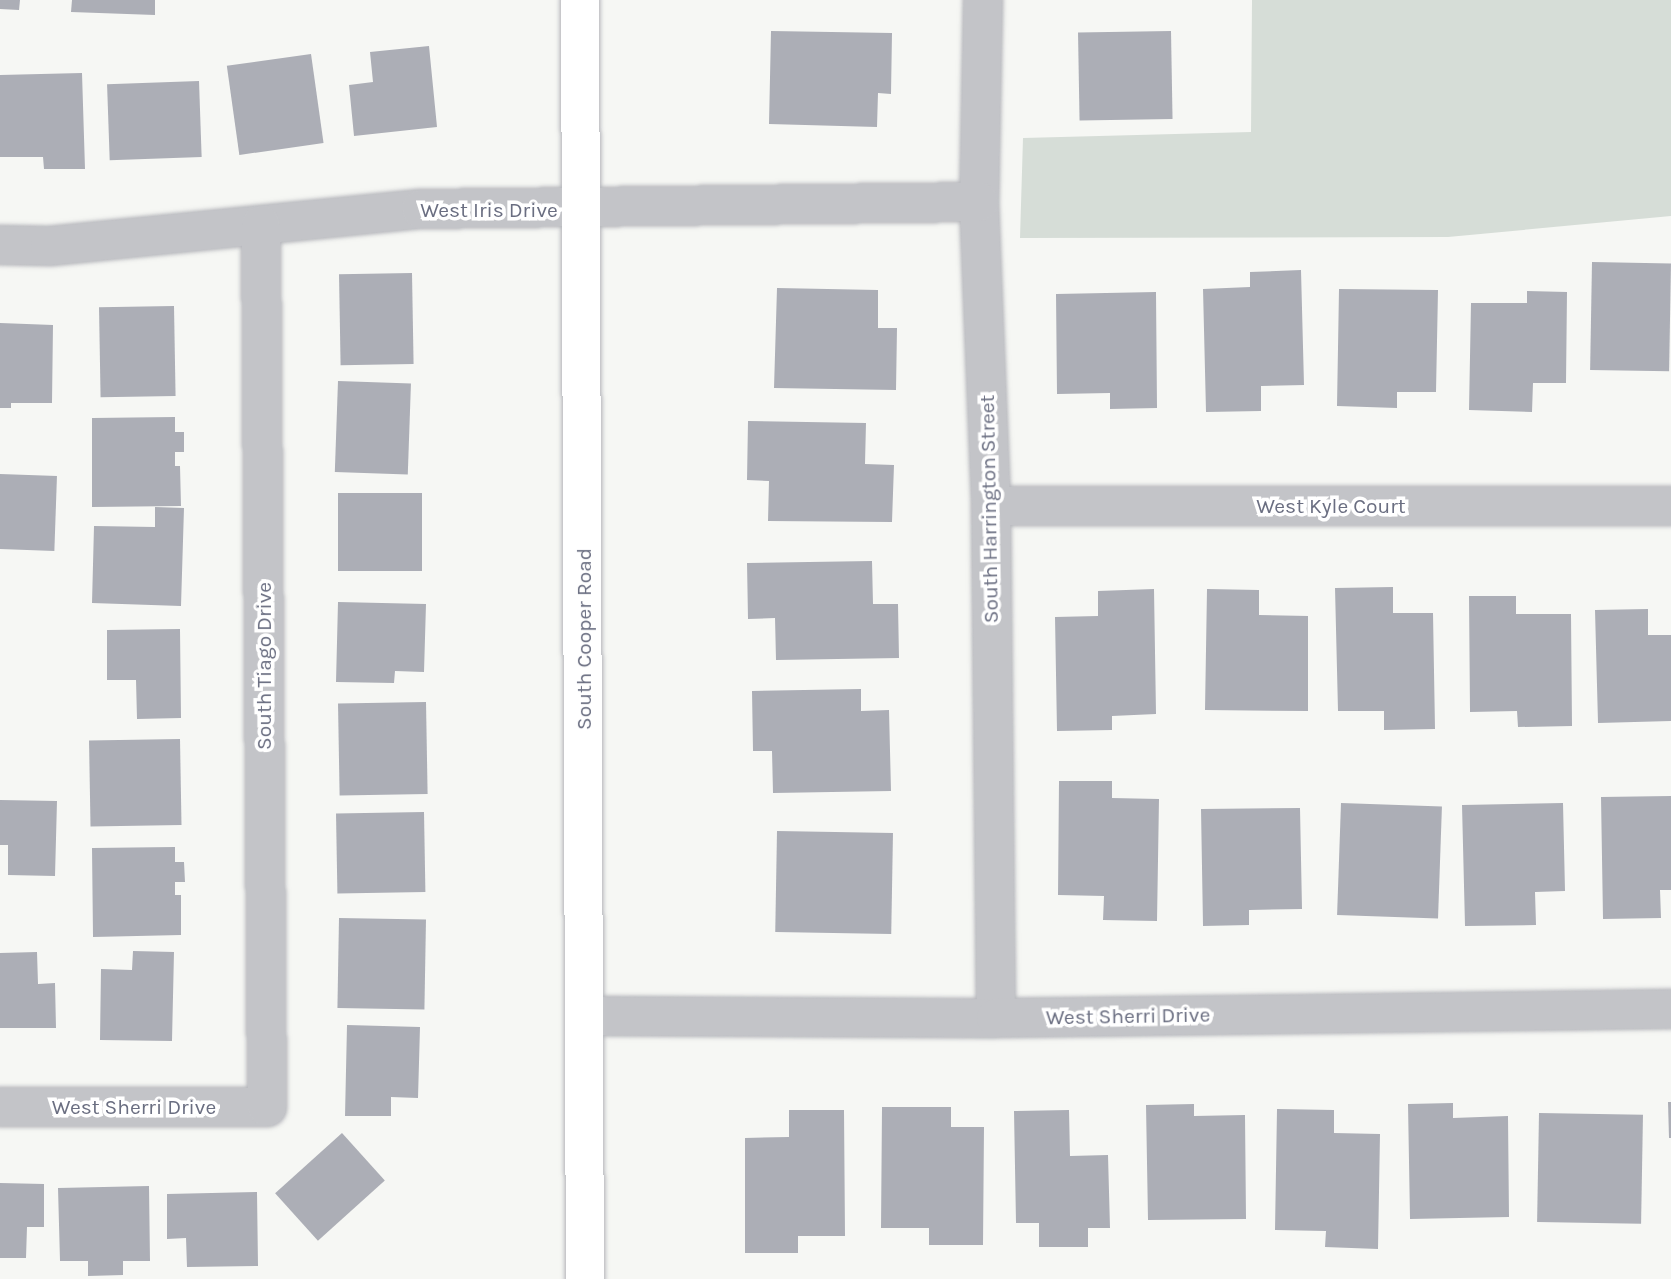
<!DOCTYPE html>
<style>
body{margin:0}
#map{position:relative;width:1671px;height:1279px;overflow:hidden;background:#f6f7f4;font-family:Karla,sans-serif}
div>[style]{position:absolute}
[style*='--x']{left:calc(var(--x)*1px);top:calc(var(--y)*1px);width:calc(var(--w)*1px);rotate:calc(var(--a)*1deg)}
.green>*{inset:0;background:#d6ddd7}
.building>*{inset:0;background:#acaeb6;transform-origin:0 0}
.roads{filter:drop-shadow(0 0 2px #b6b7bc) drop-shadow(0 0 2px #b6b7bc)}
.minor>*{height:38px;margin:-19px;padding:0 19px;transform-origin:19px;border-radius:19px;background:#c3c4c8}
.major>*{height:38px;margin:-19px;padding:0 19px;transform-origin:19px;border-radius:19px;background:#fff}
span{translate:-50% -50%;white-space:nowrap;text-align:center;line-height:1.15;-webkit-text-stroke:7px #fff;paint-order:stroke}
.street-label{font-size:21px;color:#6a6e81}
</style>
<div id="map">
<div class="green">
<div style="clip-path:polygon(1252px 0,1671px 0,1671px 216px,1448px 237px,1020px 238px,1023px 138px,1251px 132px)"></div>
</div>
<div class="building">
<div style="clip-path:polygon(0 0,20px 0,19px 10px,0 9px)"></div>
<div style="clip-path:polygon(72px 0,155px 0,155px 15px,71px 12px)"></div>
<div style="clip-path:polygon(771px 31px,892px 33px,891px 94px,878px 93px,877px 127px,769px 124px)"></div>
<div style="left:1171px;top:31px;width:88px;height:93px;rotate:89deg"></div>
<div style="clip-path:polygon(429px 46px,437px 127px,354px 136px,349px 85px,373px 82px,370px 52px)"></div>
<div style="left:311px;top:54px;width:90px;height:85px;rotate:82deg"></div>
<div style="clip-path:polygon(82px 73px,85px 169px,44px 169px,43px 157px,0 157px,0 75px)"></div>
<div style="left:199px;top:81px;width:76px;height:92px;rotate:88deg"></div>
<div style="left:1592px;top:262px;width:79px;height:108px;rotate:1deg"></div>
<div style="clip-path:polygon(1301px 270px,1304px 385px,1261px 386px,1261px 411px,1206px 412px,1203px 289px,1250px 287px,1250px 272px)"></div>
<div style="left:412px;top:273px;width:91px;height:73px;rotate:89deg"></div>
<div style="clip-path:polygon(777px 288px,878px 290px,878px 328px,897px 328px,896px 390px,774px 388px)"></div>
<div style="clip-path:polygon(1339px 289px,1438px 290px,1436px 392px,1397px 392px,1397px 408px,1337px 406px)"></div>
<div style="clip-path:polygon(1527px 291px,1567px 292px,1566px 383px,1533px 383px,1532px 412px,1469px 410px,1471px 303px,1527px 303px)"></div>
<div style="clip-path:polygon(1156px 292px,1157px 408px,1110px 409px,1110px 393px,1057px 394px,1056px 294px)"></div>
<div style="left:174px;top:306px;width:90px;height:75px;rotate:89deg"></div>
<div style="clip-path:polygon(0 323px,53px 325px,52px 403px,11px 403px,11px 408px,0 408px)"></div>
<div style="left:338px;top:381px;width:73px;height:91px;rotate:2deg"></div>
<div style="clip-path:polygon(175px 417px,175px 432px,184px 432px,184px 452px,175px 452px,175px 466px,180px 466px,181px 506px,92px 507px,92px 418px)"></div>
<div style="clip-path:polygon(748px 421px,866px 423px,865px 464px,894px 465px,892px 522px,768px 521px,769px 481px,747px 480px)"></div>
<div style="left:0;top:474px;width:57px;height:75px;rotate:2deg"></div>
<div style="left:338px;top:493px;width:84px;height:78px"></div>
<div style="clip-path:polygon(155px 507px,184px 508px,181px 606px,92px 603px,94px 526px,155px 527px)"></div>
<div style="clip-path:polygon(872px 561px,873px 604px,898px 604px,899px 658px,776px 660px,775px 618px,748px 619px,747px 563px)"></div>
<div style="clip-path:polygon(1393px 587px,1393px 613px,1433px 613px,1435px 729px,1384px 730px,1384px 711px,1338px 711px,1335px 588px)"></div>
<div style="clip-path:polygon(1154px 589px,1156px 714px,1112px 716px,1112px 730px,1057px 731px,1055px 617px,1098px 616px,1098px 591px)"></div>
<div style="clip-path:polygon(1207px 589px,1259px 590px,1259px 615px,1308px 616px,1308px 711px,1205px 710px)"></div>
<div style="clip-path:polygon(1469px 596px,1516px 596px,1516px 614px,1571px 614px,1572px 726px,1518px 727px,1517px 711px,1470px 712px)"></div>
<div style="clip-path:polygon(338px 602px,426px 604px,424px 672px,395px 671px,394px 683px,336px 682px)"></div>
<div style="clip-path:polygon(1648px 609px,1648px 635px,1671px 635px,1671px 721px,1598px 723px,1595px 610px)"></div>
<div style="clip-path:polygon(180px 629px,181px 718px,137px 719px,136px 680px,107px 680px,107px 630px)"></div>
<div style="clip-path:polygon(861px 689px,861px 711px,889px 710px,891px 791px,773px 793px,772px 751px,753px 751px,752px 691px)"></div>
<div style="left:426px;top:702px;width:92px;height:88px;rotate:89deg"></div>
<div style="left:180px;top:739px;width:86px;height:91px;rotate:89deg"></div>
<div style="clip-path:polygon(1059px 781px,1112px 781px,1112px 798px,1159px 799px,1157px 921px,1103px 920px,1104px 896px,1058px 895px)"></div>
<div style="clip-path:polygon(1671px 796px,1671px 890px,1660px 890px,1661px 918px,1603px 919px,1601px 797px)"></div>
<div style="clip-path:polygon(0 800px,57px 801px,55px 876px,8px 875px,8px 845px,0 845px)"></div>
<div style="left:1341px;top:803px;width:101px;height:112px;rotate:2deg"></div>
<div style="clip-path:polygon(1563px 803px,1565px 891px,1535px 892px,1536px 925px,1465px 926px,1462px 805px)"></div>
<div style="clip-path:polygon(1300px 808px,1302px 909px,1249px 910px,1249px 925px,1203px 926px,1201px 809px)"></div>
<div style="left:424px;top:812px;width:80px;height:88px;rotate:89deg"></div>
<div style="left:777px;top:831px;width:116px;height:101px;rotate:1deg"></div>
<div style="clip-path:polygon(175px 847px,175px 862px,184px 862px,185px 882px,175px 882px,175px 895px,181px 895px,181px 935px,93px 937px,92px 848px)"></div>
<div style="left:339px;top:918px;width:87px;height:90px;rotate:1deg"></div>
<div style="clip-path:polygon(133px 951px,174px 952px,172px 1041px,100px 1040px,101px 969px,132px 970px)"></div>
<div style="clip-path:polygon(37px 952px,38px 984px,55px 983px,56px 1028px,0 1028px,0 953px)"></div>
<div style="clip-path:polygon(347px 1025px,420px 1027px,418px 1098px,391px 1097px,391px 1116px,345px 1116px)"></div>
<div style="clip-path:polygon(1668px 1102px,1671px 1102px,1671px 1138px,1669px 1138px)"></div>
<div style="clip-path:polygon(1453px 1103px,1453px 1118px,1508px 1116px,1509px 1217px,1410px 1219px,1408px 1104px)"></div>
<div style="clip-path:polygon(1194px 1104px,1194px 1116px,1245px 1115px,1246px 1219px,1148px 1220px,1146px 1105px)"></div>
<div style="clip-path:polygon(882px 1107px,951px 1107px,951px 1127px,984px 1127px,983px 1245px,929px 1245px,929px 1228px,881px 1228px)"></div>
<div style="clip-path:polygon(1277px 1109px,1334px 1110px,1334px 1133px,1380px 1134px,1378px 1249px,1325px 1247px,1326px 1231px,1275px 1230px)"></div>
<div style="clip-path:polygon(789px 1110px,844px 1110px,845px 1236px,798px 1236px,798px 1253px,745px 1253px,745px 1138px,789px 1137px)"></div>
<div style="clip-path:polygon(1069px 1110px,1070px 1156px,1108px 1155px,1110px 1228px,1088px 1228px,1088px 1247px,1039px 1247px,1039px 1223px,1016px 1223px,1014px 1111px)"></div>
<div style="left:1539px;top:1113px;width:104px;height:109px;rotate:1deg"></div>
<div style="left:342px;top:1133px;width:64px;height:90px;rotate:48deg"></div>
<div style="clip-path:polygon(0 1183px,44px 1184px,44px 1227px,27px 1227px,26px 1258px,0 1258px)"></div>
<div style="clip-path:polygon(149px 1186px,150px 1261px,123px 1261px,123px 1275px,88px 1276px,88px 1261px,60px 1261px,58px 1188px)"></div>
<div style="clip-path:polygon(257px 1192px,258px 1266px,187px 1267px,186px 1238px,167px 1239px,167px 1194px)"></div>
</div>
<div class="roads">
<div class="minor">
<div style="--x:983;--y:0;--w:202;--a:91.1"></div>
<div style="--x:979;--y:202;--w:304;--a:87.7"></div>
<div style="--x:991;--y:506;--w:512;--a:89.44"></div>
<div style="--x:0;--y:245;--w:50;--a:1.1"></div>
<div style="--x:50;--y:246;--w:373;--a:-5.7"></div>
<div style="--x:421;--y:209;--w:558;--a:-0.72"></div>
<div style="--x:991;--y:506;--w:680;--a:0"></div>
<div style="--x:586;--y:1016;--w:410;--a:0.3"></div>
<div style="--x:996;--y:1018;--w:675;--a:-0.76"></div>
<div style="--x:0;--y:1107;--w:267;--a:0"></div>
<div style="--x:267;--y:1107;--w:882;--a:-90.39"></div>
</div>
<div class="major">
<div style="--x:580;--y:0;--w:1279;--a:89.78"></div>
</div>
</div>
<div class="street-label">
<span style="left:489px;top:210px">West Iris Drive</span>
<span style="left:1331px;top:506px">West Kyle Court</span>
<span style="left:989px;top:509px;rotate:-91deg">South Harrington Street</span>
<span style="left:584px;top:639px;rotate:-90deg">South Cooper Road</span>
<span style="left:264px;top:666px;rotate:-90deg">South Tiago Drive</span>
<span style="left:1128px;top:1016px;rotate:-1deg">West Sherri Drive</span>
<span style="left:134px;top:1107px">West Sherri Drive</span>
</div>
</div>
